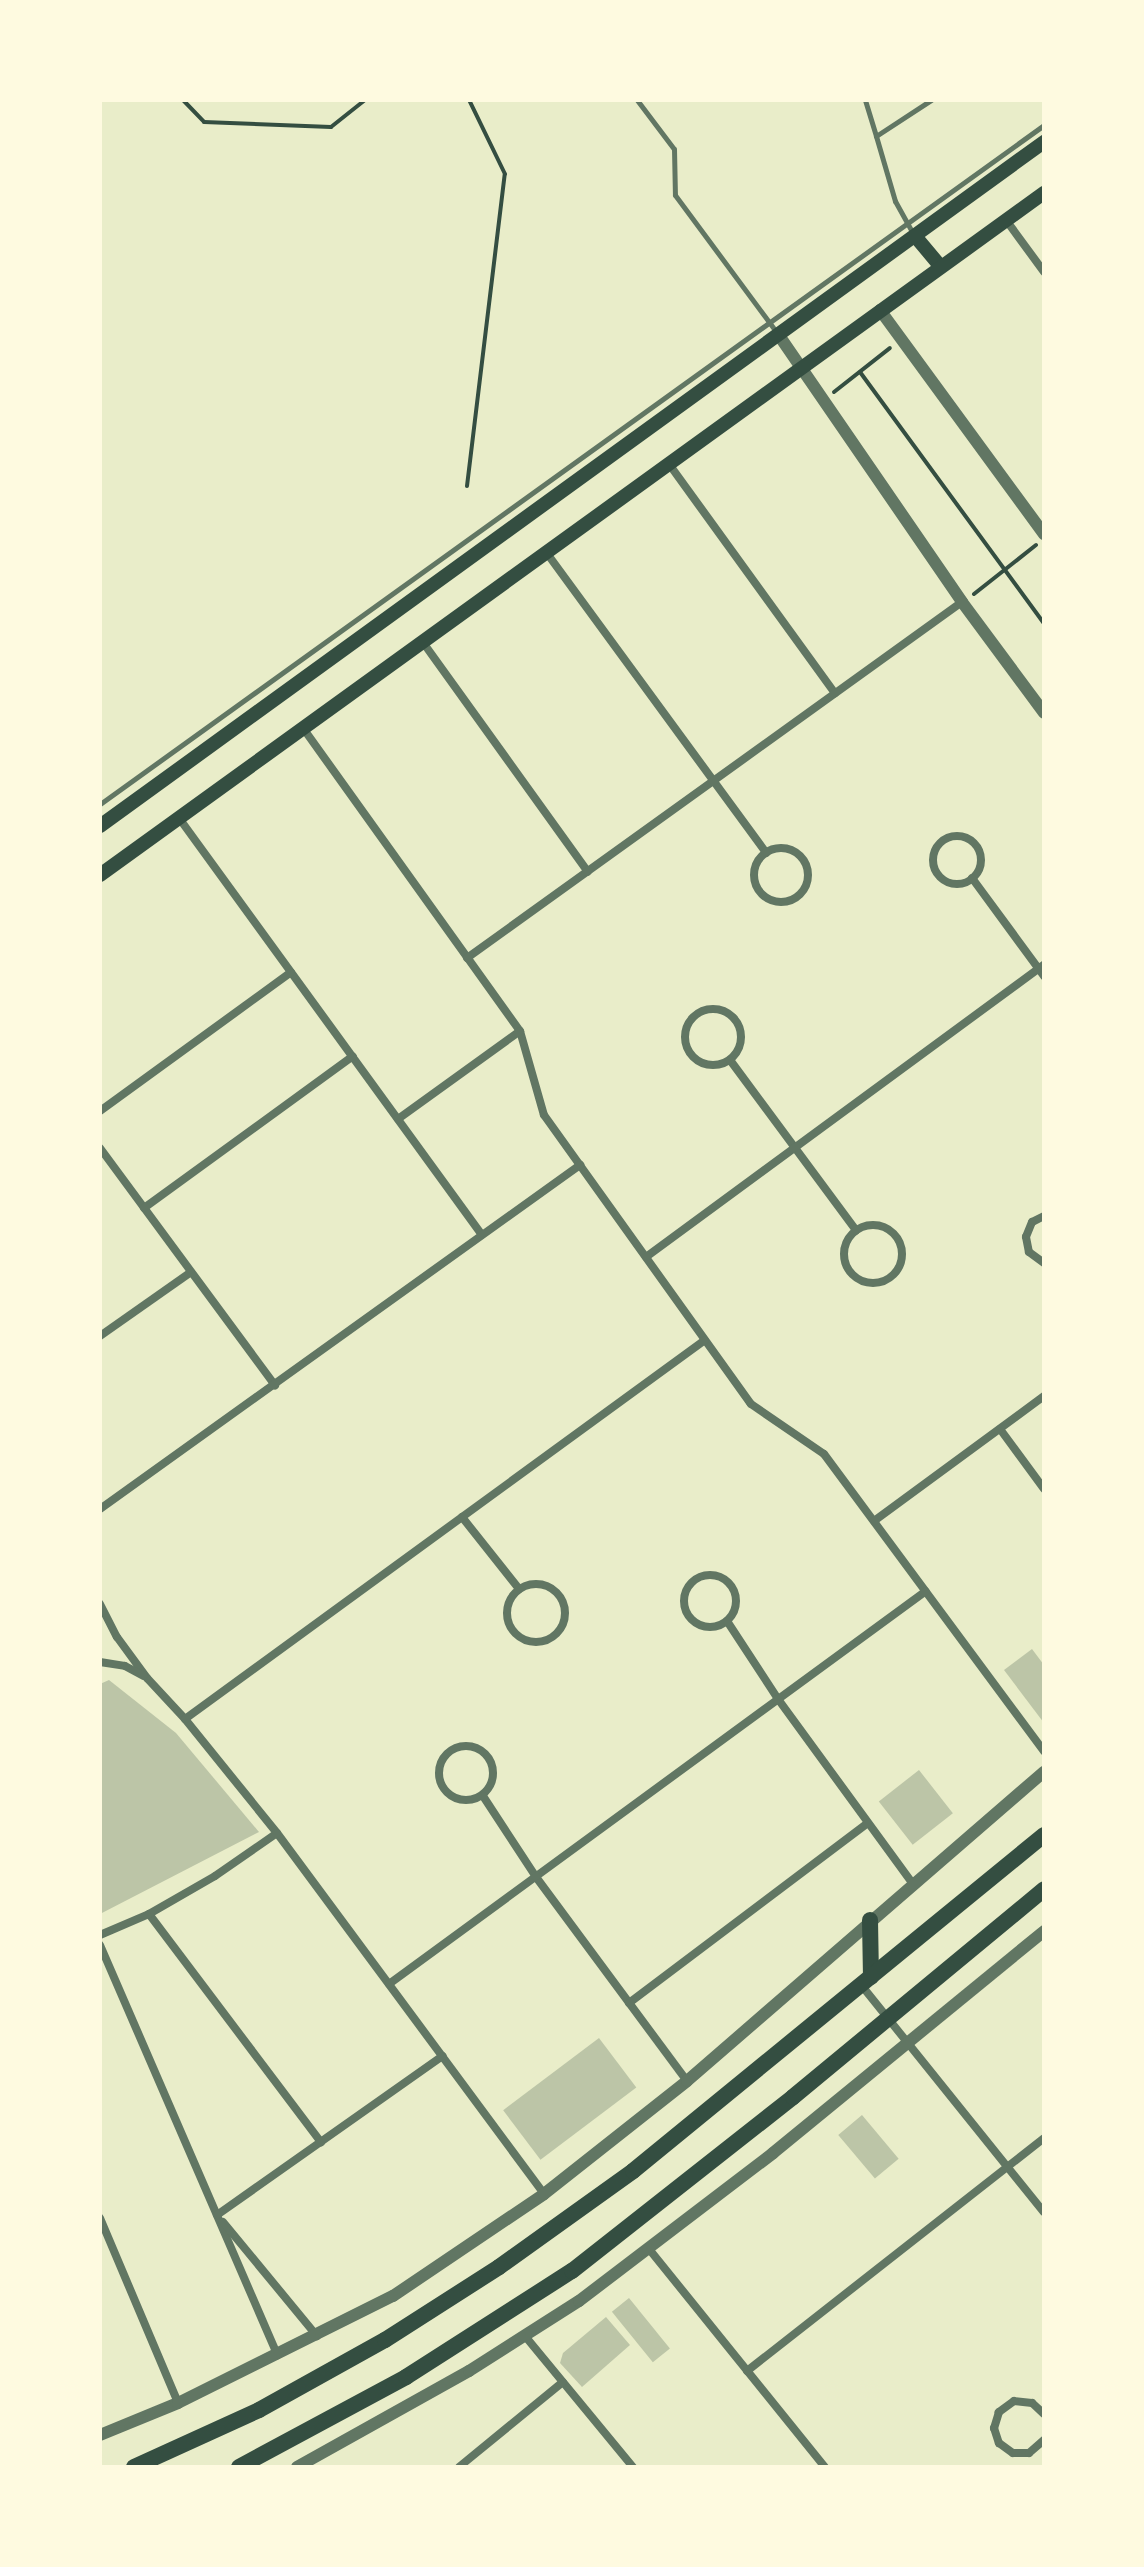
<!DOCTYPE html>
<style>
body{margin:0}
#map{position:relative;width:1144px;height:2567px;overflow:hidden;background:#e9edc9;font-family:Barlow,sans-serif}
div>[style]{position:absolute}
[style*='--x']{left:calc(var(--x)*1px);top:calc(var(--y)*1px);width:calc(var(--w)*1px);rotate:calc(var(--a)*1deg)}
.building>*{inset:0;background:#bcc5a7;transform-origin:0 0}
.path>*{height:4px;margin:-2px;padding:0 2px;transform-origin:2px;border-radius:2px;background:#344e41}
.service>*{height:5px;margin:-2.5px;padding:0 2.5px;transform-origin:2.5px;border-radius:2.5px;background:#617663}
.minor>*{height:8px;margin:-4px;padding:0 4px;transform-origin:4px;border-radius:4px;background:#617663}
.minor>.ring{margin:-4px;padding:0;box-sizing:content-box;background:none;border:8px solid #617663;border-radius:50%}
.tertiary>*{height:12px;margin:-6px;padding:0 6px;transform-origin:6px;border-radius:6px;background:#617663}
.secondary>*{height:14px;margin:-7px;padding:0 7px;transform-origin:7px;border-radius:7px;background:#344e41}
.trunk>*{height:16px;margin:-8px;padding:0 8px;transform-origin:8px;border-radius:8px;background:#344e41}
span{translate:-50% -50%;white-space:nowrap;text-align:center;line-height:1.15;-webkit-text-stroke:8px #fefae0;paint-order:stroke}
.frame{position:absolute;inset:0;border:102px solid #fefae0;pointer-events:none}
</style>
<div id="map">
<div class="building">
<div style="clip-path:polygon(1032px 1649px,1044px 1665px,1044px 1723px,1004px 1670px)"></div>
<div style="clip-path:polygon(109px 1680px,176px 1733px,259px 1832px,100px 1914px,100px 1684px)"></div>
<div style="left:919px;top:1770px;width:55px;height:51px;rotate:52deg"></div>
<div style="left:599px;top:2038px;width:62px;height:120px;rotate:53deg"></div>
<div style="left:862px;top:2115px;width:57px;height:31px;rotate:50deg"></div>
<div style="left:629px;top:2298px;width:65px;height:22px;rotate:51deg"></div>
<div style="clip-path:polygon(606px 2317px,630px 2345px,582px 2387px,560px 2363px,563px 2353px)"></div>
</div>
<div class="path">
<div style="--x:183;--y:100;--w:30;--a:46"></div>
<div style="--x:204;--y:122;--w:127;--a:2.3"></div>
<div style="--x:331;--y:127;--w:43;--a:-38.5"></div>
<div style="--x:860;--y:372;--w:311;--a:53.8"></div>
<div style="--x:834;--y:392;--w:71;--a:-38.2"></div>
<div style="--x:467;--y:486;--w:314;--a:-83.1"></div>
<div style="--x:505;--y:174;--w:82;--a:-115.9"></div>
<div style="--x:974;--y:594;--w:79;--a:-38.3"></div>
</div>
<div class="service">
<div style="--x:637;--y:100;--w:61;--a:52.9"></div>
<div style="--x:674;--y:149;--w:46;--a:88.8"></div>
<div style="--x:675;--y:195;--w:172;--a:53.5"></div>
<div style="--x:865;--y:100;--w:38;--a:73"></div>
<div style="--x:876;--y:136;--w:66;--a:-33.2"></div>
<div style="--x:876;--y:136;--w:68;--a:73.7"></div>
<div style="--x:895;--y:201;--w:39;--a:61"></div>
<div style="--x:100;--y:804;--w:1163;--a:-35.73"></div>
</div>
<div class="minor">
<div style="--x:1006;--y:220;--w:64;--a:53.8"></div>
<div style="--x:669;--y:464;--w:283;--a:54.1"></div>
<div style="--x:546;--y:552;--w:373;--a:53.8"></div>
<div style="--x:422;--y:641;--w:284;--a:54.3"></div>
<div style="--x:303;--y:728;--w:373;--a:54.4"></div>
<div style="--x:520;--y:1031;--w:87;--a:74.1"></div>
<div style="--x:544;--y:1115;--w:355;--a:54.4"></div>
<div style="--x:751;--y:1404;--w:88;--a:34.4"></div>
<div style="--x:824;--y:1454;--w:370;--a:53.5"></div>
<div style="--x:179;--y:818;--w:515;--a:54"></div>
<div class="ring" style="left:933px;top:836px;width:40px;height:40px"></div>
<div class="ring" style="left:754px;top:848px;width:46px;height:46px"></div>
<div style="--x:972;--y:878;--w:122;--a:53.7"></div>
<div style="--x:467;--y:958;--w:610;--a:-35.72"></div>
<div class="ring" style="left:685px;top:1009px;width:48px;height:48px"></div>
<div style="--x:730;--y:1060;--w:212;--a:53.5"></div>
<div style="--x:100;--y:1111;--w:236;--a:-36"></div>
<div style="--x:398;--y:1119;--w:150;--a:-35.8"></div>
<div style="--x:100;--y:1148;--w:295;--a:53.6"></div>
<div style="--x:144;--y:1208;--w:258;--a:-36"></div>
<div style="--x:1044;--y:1216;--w:13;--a:153"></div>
<div style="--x:1032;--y:1222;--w:16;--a:112"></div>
<div style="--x:1026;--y:1237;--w:15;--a:79"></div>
<div style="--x:1029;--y:1252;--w:19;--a:36"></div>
<div class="ring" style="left:844px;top:1225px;width:50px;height:50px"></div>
<div style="--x:646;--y:1257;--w:494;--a:-36.3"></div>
<div style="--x:100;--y:1336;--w:111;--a:-35.1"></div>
<div style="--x:1000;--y:1429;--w:74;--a:53.7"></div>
<div style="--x:100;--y:1509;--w:591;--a:-35.63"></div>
<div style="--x:462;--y:1517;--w:92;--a:51.6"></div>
<div style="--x:874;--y:1521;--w:211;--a:-36.3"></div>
<div class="ring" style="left:684px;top:1575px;width:44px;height:44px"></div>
<div class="ring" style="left:507px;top:1584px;width:50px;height:50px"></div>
<div style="--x:100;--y:1604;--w:37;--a:63"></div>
<div style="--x:117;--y:1637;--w:51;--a:53.8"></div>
<div style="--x:147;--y:1678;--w:56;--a:47.2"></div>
<div style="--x:185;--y:1719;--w:146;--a:51.1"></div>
<div style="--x:277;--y:1833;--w:449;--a:53.5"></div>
<div style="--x:727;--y:1621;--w:93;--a:56.8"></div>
<div style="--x:778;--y:1699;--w:228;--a:53.9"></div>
<div style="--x:100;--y:1662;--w:25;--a:9"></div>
<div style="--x:125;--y:1666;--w:21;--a:28"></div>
<div style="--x:185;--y:1719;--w:643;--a:-36.09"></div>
<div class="ring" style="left:439px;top:1746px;width:46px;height:46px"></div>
<div style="--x:483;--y:1796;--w:97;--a:56.8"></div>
<div style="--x:536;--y:1877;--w:254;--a:53.5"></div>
<div style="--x:149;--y:1914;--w:286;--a:53"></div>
<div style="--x:100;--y:1935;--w:53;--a:-23.2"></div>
<div style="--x:149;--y:1914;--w:76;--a:-29.9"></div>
<div style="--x:215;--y:1876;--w:75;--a:-34.7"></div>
<div style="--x:100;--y:1945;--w:447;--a:66.6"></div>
<div style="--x:389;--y:1984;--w:665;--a:-36.2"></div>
<div style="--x:862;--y:1986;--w:290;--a:51.2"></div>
<div style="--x:629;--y:2003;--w:299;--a:-37"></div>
<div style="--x:217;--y:2215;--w:276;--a:-35.2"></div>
<div style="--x:100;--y:2218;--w:201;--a:67.1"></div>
<div style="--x:223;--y:2222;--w:148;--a:50.5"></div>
<div style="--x:649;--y:2249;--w:280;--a:51.1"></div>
<div style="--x:525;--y:2336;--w:170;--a:50.5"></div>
<div style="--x:747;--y:2371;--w:377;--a:-38.1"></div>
<div style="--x:1044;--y:2414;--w:16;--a:-137"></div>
<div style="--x:1032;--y:2403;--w:18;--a:-174"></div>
<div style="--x:1014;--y:2401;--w:19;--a:144"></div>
<div style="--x:999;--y:2412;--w:17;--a:107"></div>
<div style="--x:994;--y:2428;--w:16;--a:72"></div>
<div style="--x:999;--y:2443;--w:17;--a:36"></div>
<div style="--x:1013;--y:2453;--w:16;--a:0"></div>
<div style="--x:1029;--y:2453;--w:20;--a:-41"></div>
<div style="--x:459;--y:2467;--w:134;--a:-39.3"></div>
</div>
<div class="tertiary">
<div style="--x:880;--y:310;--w:278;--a:53.8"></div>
<div style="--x:778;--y:334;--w:325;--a:55.5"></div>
<div style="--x:962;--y:602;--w:138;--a:53.5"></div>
<div style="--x:100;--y:2435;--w:84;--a:-22.3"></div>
<div style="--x:178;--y:2403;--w:240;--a:-26.5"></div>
<div style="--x:393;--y:2296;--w:182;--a:-34"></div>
<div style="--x:544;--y:2194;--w:182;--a:-38.3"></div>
<div style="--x:687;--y:2081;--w:472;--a:-40.9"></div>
<div style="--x:297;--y:2467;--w:197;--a:-29.2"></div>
<div style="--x:469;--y:2371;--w:130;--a:-32.5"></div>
<div style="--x:579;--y:2301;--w:244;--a:-37.3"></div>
<div style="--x:773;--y:2153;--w:350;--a:-39.3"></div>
</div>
<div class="secondary">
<div style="--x:915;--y:236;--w:40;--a:50"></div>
<div style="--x:100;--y:826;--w:1166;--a:-35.93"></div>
<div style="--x:100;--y:875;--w:1165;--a:-35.85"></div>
</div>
<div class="trunk">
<div style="--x:870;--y:1920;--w:57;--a:89"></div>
<div style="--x:134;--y:2467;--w:137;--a:-24.5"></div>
<div style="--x:259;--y:2410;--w:144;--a:-29.1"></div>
<div style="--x:385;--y:2340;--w:135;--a:-32.6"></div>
<div style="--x:499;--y:2267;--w:165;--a:-35.6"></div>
<div style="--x:633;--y:2171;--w:531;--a:-39.27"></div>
<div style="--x:239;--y:2467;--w:190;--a:-28.3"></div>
<div style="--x:406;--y:2377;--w:197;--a:-32.6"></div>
<div style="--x:572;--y:2271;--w:281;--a:-38.2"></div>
<div style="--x:793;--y:2097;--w:326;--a:-39.6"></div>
</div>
<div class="frame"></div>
</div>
